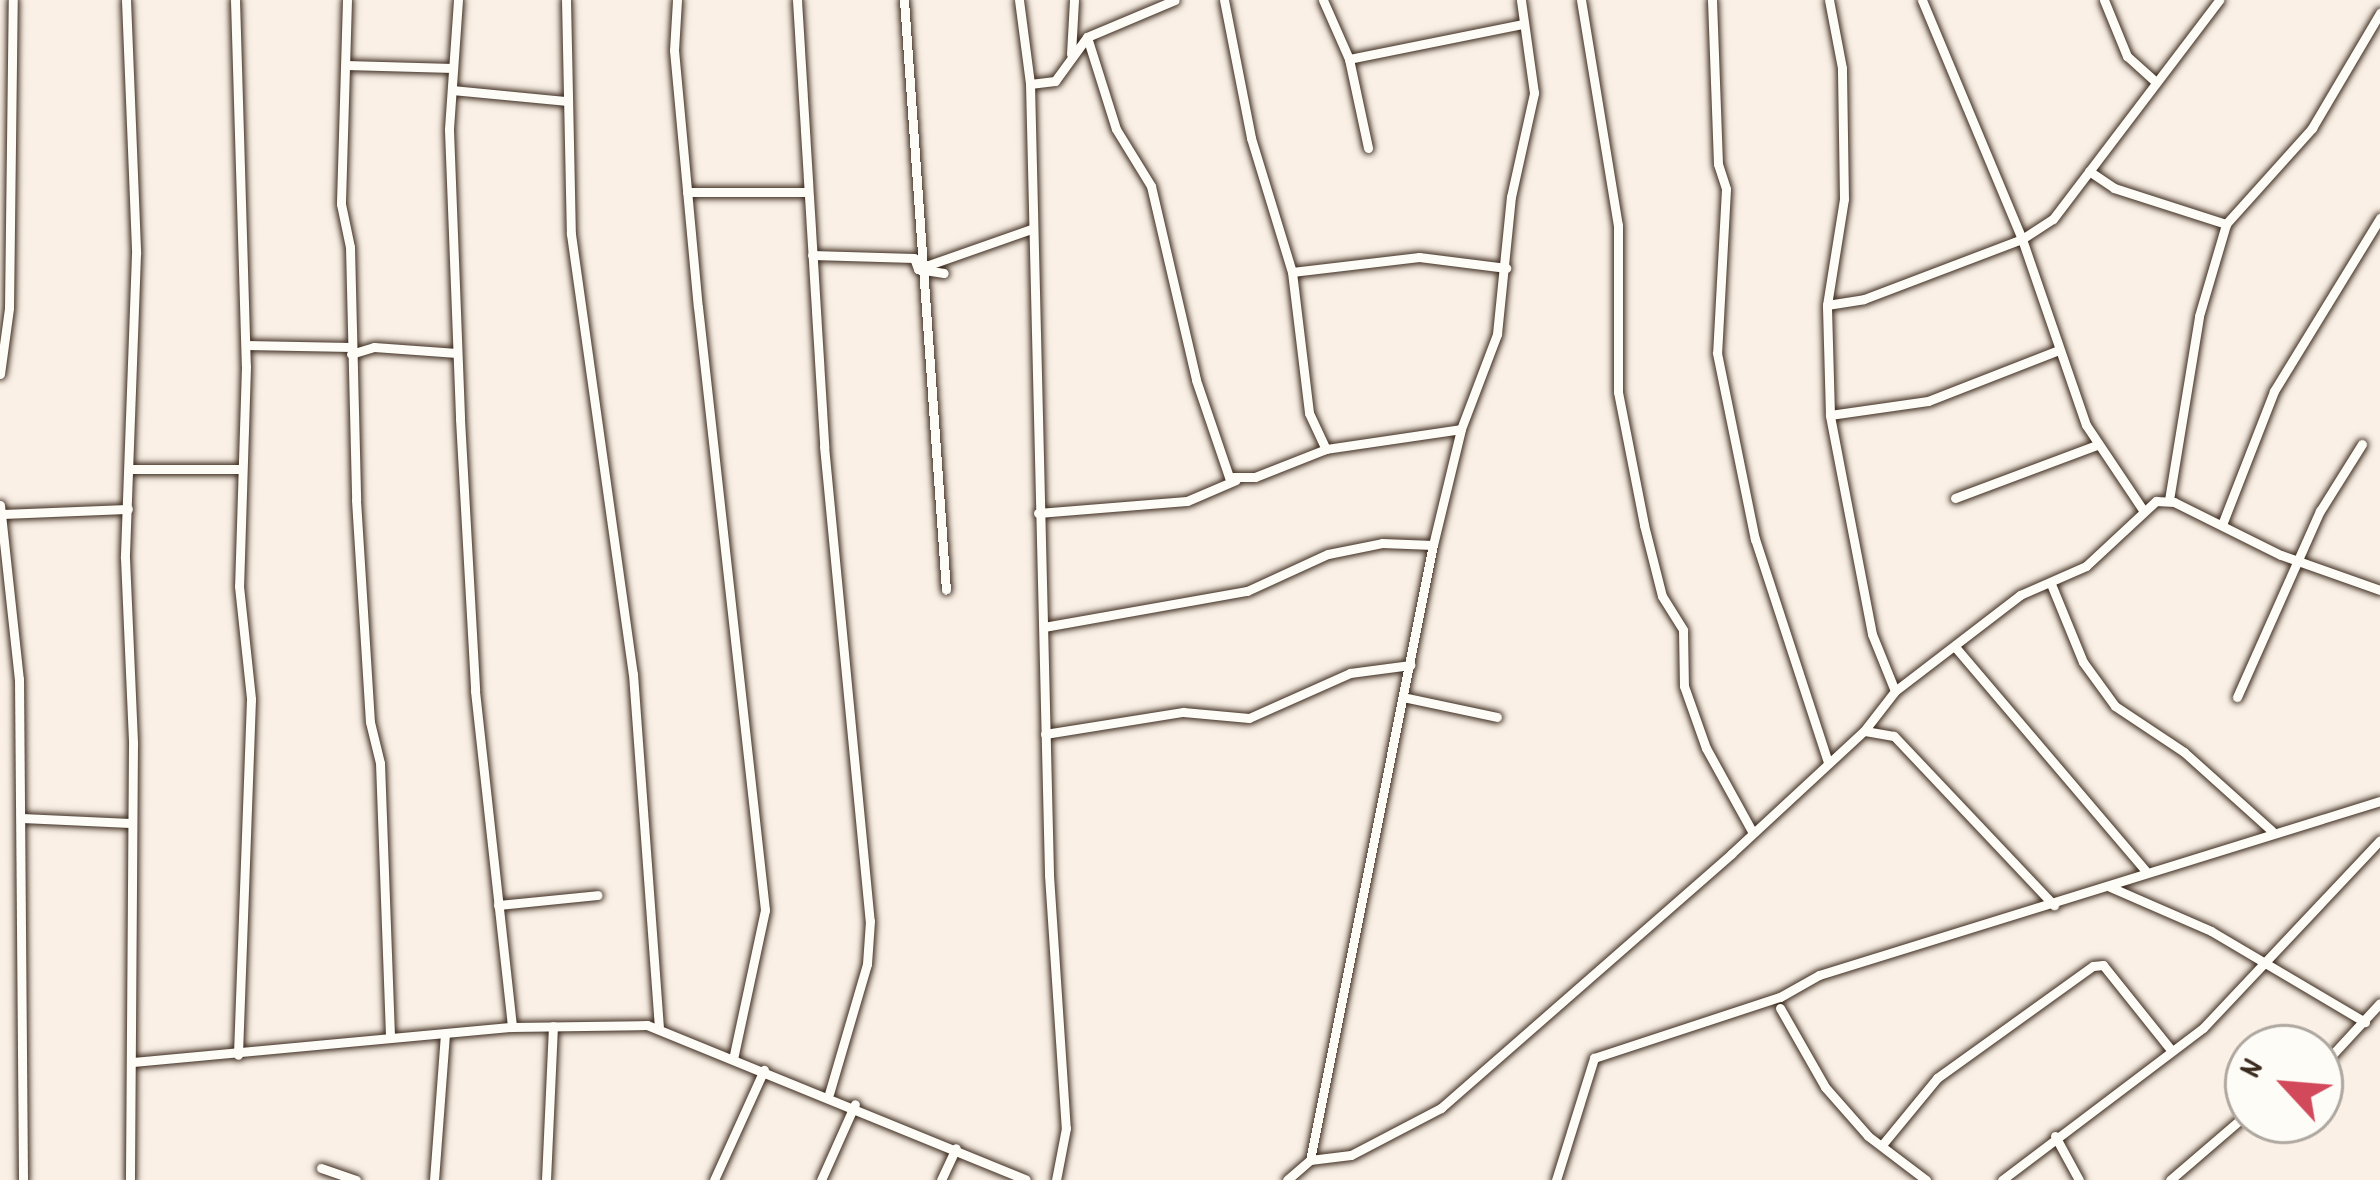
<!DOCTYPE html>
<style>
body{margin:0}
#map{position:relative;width:2380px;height:1180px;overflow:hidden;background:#faf0e5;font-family:Dekko,sans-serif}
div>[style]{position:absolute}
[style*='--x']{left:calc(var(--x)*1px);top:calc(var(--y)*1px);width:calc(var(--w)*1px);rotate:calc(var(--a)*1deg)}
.roads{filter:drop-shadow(0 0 3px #3b2a1e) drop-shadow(0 0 3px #3b2a1e)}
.minor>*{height:9px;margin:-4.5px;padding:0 4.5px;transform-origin:4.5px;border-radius:4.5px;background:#fdfcf7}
span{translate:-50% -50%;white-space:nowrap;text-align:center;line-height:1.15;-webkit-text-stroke:10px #fdfcf7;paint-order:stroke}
.north{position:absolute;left:2224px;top:1024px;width:120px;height:120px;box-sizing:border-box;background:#fdfcf7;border:3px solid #afa8a0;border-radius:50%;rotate:296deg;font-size:33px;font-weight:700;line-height:48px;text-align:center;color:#3b2a1e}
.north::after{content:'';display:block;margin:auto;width:42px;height:54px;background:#d1495b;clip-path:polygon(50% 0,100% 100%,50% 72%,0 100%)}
</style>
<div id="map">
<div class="roads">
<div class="minor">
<div style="--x:126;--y:0;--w:254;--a:87.7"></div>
<div style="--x:136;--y:254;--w:304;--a:92.1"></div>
<div style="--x:125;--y:558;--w:186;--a:87.5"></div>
<div style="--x:133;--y:744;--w:436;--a:90.4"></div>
<div style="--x:235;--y:0;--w:366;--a:88.3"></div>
<div style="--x:246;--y:366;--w:220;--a:91.8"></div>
<div style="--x:239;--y:586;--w:114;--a:83.9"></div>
<div style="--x:251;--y:699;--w:356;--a:92.1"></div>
<div style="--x:347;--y:0;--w:204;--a:91.7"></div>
<div style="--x:341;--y:204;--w:44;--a:78.2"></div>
<div style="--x:350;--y:247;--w:253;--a:88.6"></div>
<div style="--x:356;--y:500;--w:222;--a:86.4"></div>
<div style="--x:370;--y:722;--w:42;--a:76.3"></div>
<div style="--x:380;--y:763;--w:273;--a:87.9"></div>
<div style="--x:458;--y:0;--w:130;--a:94"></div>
<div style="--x:449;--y:130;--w:289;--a:87.8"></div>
<div style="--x:460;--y:419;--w:272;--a:86.8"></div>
<div style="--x:475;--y:691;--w:338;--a:83.7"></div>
<div style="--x:566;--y:0;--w:234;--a:88.8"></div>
<div style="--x:571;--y:234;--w:444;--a:82"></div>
<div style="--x:633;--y:674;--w:355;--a:85.8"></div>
<div style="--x:677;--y:0;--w:50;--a:93.4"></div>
<div style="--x:674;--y:50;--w:258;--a:84.7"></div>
<div style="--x:698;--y:307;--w:607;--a:83.66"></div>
<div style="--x:765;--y:910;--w:152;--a:102.1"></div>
<div style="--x:797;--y:0;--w:447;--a:86.5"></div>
<div style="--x:824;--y:446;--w:477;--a:84.5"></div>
<div style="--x:870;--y:921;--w:43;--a:94"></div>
<div style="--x:867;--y:964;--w:135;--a:106.3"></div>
<div style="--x:904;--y:0;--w:591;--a:85.93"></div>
<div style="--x:1019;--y:0;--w:85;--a:82.5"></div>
<div style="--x:1030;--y:84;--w:791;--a:88.62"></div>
<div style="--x:1049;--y:875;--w:254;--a:86.2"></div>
<div style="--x:1066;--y:1128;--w:53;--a:100.9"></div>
<div style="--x:1224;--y:0;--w:141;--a:78.9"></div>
<div style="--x:1251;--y:138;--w:140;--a:73"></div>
<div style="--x:1292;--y:272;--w:142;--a:83.1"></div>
<div style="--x:1309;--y:413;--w:40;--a:65"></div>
<div style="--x:1323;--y:0;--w:64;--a:66.2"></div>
<div style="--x:1349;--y:59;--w:91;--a:77.9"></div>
<div style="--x:1581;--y:0;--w:228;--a:80.7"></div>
<div style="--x:1618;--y:225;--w:167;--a:90"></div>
<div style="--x:1618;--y:392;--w:136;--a:78.9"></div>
<div style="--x:1644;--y:525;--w:73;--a:75.8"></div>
<div style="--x:1662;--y:596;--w:40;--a:58"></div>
<div style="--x:1683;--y:630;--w:56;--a:89"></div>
<div style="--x:1684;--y:686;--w:66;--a:70.5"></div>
<div style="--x:1706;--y:748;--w:97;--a:61.1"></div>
<div style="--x:1712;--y:0;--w:164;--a:87.9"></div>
<div style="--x:1718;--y:164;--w:26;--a:72"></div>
<div style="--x:1726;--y:189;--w:164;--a:93.1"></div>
<div style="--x:1717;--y:353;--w:190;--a:78.5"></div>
<div style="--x:1755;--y:539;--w:235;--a:71.9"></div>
<div style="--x:2104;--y:0;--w:61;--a:67.7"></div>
<div style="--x:2127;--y:56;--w:39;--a:42"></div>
<div style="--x:1087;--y:37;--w:96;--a:72.5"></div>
<div style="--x:1116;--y:129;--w:67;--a:58.4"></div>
<div style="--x:1151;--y:186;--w:199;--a:76.9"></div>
<div style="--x:1196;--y:380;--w:102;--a:71.2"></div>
<div style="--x:1229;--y:477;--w:26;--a:0"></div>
<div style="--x:1255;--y:477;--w:76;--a:-21.5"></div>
<div style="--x:1326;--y:449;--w:136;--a:-8.4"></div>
<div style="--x:1071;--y:54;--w:54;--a:-86.8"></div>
<div style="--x:1349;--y:59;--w:177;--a:-11.4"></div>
<div style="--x:346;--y:65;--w:107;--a:1.6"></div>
<div style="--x:1030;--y:84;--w:25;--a:-7"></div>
<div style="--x:1055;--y:81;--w:54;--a:-54"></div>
<div style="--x:1087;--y:37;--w:95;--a:-22.8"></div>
<div style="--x:452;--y:90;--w:116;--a:5.5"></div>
<div style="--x:2089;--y:171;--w:30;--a:34"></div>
<div style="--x:2114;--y:188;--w:118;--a:17.8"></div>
<div style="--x:687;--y:192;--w:120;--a:0"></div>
<div style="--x:812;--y:255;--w:102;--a:1.7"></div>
<div style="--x:914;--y:258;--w:12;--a:70"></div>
<div style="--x:918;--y:269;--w:26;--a:9"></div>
<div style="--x:923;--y:267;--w:114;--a:-19.4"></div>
<div style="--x:1292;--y:272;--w:128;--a:-6.7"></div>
<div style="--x:1419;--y:257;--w:88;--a:7.2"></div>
<div style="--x:1827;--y:305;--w:107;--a:-80.9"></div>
<div style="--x:1844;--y:199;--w:131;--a:-90.9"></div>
<div style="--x:1842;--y:68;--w:69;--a:-100.8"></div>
<div style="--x:246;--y:345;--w:105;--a:1.1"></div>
<div style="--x:351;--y:354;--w:24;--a:-17"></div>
<div style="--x:374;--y:347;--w:83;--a:4.1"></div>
<div style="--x:0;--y:374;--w:67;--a:-82.2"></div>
<div style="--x:9;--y:308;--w:308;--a:-89.3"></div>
<div style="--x:1830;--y:415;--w:99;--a:-8.1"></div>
<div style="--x:1928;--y:401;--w:141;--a:-21.3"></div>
<div style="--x:131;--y:469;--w:109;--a:0"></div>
<div style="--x:1955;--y:498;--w:152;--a:-20.5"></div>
<div style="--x:2169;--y:500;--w:186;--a:-80.7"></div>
<div style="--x:2199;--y:316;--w:96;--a:-73.6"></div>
<div style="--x:2226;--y:224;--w:129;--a:-48.1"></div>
<div style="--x:2312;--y:128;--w:134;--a:-59.4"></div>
<div style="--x:0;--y:505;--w:175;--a:83.8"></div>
<div style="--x:19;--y:679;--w:501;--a:89.54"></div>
<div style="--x:2143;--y:510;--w:102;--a:-123.8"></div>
<div style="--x:2086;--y:425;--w:197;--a:-109"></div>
<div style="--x:2022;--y:239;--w:37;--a:-33"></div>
<div style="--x:2053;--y:219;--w:275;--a:-52.8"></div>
<div style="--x:1038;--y:513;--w:149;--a:-4.6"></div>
<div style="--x:1187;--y:501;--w:53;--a:-23.2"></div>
<div style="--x:1;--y:514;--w:127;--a:-2.3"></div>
<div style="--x:2223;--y:522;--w:141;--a:-68.7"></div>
<div style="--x:2274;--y:391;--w:203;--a:-58.5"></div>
<div style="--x:2051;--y:584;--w:84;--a:67.7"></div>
<div style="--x:2083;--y:662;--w:54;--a:54"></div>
<div style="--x:2115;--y:706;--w:83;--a:33.7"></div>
<div style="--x:2184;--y:752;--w:118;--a:41.9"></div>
<div style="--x:1044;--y:627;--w:206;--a:-10.1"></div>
<div style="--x:1247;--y:591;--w:89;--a:-24.6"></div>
<div style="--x:1328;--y:554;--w:55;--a:-11.5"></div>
<div style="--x:1382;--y:543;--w:51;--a:2.2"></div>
<div style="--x:1956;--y:648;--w:292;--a:49.6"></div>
<div style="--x:1895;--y:691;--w:61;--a:-112"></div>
<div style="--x:1872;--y:634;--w:223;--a:-100.9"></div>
<div style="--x:1830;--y:415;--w:110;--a:-91.6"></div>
<div style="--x:1827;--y:305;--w:37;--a:-9"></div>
<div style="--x:1864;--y:299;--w:169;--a:-20.8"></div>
<div style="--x:2022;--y:239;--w:259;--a:-112.7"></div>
<div style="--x:1403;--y:697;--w:96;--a:12"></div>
<div style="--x:2237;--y:697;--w:204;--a:-66"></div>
<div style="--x:2320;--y:511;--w:79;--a:-57.9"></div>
<div style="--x:1865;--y:731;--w:29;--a:10"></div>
<div style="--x:1894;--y:736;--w:233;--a:46.6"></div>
<div style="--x:1045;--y:734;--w:140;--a:-9.1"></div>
<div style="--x:1183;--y:712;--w:66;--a:5.2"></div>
<div style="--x:1249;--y:718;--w:111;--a:-24"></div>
<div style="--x:1350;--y:673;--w:61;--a:-7.6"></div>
<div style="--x:21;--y:818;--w:110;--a:2.6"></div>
<div style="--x:2110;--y:887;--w:110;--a:23.5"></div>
<div style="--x:2211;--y:931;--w:179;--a:30.6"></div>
<div style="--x:498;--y:905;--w:100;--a:-5.7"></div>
<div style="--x:1780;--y:1008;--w:91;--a:60.3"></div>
<div style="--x:1825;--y:1087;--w:65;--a:48.7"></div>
<div style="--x:1868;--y:1136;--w:73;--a:37.2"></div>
<div style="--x:133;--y:1062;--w:381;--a:-5.3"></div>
<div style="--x:512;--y:1027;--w:135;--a:-0.8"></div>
<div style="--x:647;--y:1025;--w:409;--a:22.2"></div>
<div style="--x:2320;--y:1068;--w:88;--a:-47.3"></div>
<div style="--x:2055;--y:1136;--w:50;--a:61.4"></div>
<div style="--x:1882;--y:1145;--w:87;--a:-50.6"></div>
<div style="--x:1937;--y:1078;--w:192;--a:-35.7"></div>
<div style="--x:2093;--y:966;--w:10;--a:-6"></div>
<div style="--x:2103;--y:965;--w:110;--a:51.3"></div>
<div style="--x:1310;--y:1160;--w:627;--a:-78.69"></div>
<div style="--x:1433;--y:545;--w:119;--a:-76.4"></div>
<div style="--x:1461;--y:429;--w:102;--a:-69.2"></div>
<div style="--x:1497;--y:334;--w:138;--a:-84.2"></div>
<div style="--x:1511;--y:197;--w:107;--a:-77.5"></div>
<div style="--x:1534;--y:93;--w:94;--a:-98"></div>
<div style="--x:321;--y:1168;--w:37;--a:19"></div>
<div style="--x:434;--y:1180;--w:145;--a:-85.7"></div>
<div style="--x:546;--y:1180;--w:154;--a:-87.4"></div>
<div style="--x:714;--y:1180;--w:121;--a:-65.6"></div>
<div style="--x:821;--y:1180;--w:83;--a:-65.9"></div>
<div style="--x:941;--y:1180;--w:35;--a:-65"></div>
<div style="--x:1287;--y:1180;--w:30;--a:-41"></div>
<div style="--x:1310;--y:1160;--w:41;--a:-7"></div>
<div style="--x:1351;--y:1155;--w:102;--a:-27.6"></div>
<div style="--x:1441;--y:1108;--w:386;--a:-41.2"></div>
<div style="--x:1731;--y:854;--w:181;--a:-42.8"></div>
<div style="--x:1864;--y:731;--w:51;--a:-52.2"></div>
<div style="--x:1895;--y:691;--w:158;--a:-37.5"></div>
<div style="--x:2020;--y:595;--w:72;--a:-23.7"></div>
<div style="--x:2086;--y:566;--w:96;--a:-42.9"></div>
<div style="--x:2156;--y:501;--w:18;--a:3"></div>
<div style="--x:2174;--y:502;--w:119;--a:26.4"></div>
<div style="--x:2281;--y:555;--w:105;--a:19.5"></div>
<div style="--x:1556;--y:1180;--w:128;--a:-72.7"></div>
<div style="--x:1594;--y:1058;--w:196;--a:-18.2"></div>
<div style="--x:1780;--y:997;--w:45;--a:-29.4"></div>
<div style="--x:1819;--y:975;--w:587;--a:-17.23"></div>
<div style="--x:2002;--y:1180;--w:252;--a:-37.1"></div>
<div style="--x:2203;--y:1028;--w:258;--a:-46.7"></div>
<div style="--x:2170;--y:1180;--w:103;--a:-40.7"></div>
</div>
</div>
<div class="north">N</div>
</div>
